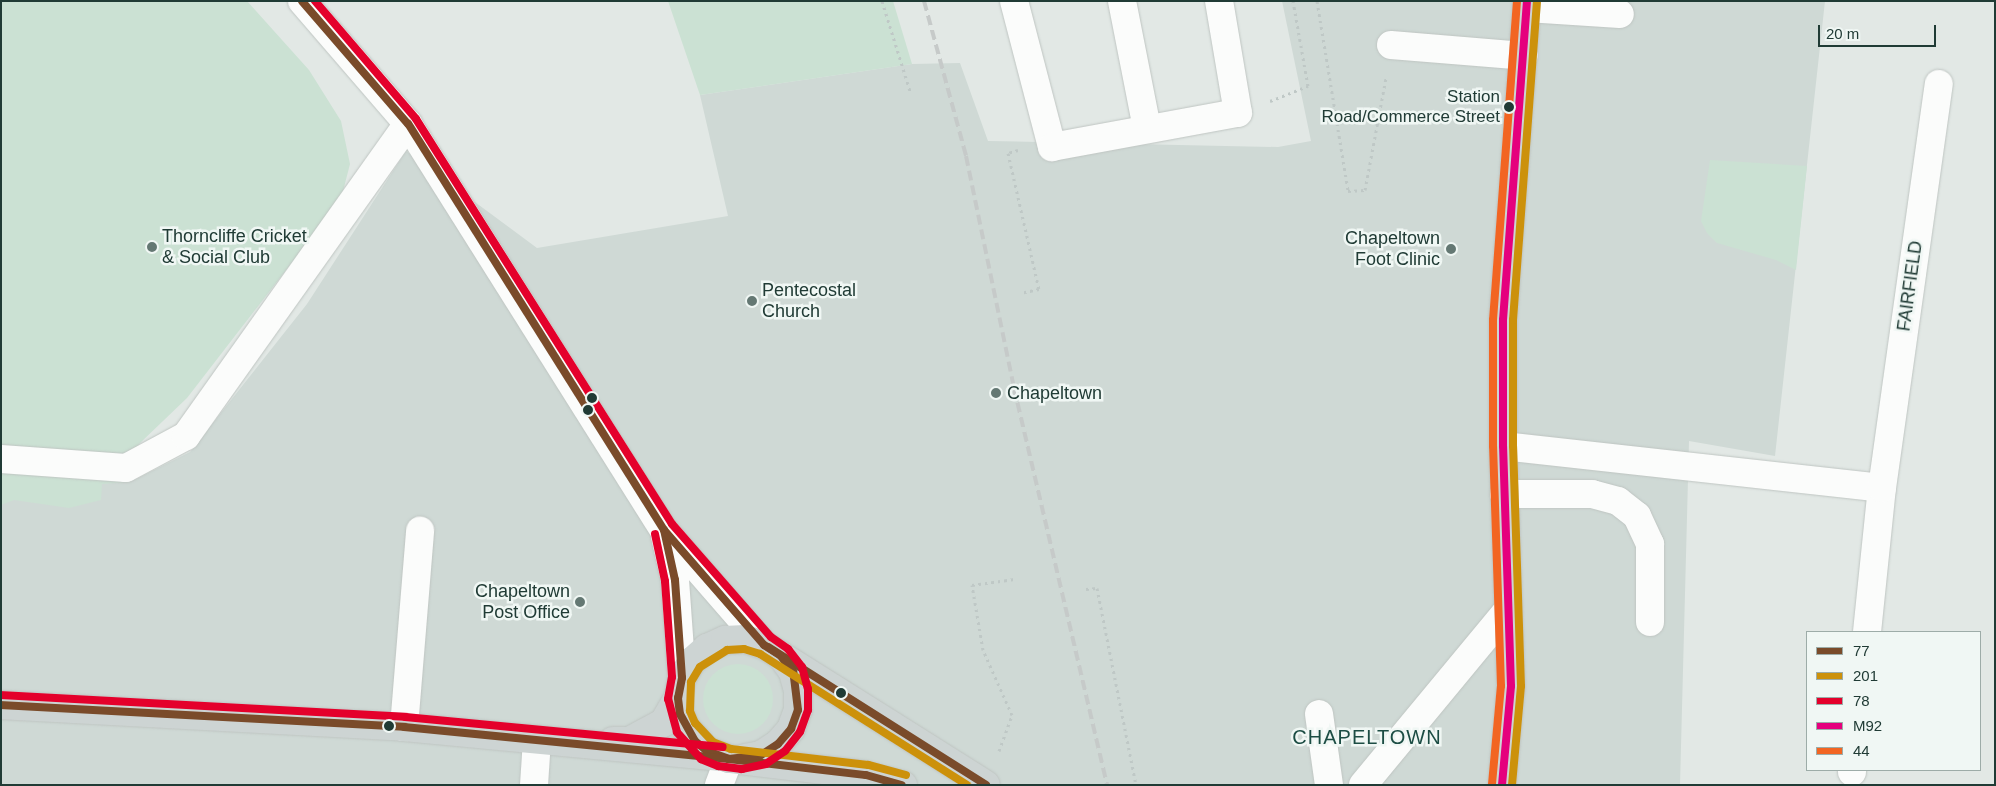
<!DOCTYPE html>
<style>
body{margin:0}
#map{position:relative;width:1996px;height:786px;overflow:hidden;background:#e2e8e5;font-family:Arial,sans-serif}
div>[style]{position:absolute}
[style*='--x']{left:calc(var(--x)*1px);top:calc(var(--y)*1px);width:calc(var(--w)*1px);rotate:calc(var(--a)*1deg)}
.built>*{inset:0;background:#cfd9d5}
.green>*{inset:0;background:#cbe1d3}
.round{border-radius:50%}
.path>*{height:3px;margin-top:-1.5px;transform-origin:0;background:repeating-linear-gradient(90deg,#bfc8c6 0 2.5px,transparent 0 6.5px)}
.roads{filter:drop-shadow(0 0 1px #bfc5c2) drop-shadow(0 0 1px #bfc5c2)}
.minor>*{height:28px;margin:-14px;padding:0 14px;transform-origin:14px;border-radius:14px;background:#fbfcfb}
.major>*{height:28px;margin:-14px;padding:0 14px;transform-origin:14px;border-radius:14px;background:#cdd4d3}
.rail>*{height:4px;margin-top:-2px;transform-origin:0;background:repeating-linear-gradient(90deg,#c6cac9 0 10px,transparent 0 15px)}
.bus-1>*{height:8px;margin:-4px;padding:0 4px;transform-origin:4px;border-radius:4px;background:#7a4b2a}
.bus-2>*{height:8px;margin:-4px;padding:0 4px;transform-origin:4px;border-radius:4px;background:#cc910b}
.bus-3>*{height:8px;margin:-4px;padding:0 4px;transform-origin:4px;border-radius:4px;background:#e4002b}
.bus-4>*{height:8px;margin:-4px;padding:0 4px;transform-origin:4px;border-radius:4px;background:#e5007d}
.bus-5>*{height:8px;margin:-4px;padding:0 4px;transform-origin:4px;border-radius:4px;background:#f26522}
.dots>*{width:14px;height:14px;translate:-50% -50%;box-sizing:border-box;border:2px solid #f0f7f4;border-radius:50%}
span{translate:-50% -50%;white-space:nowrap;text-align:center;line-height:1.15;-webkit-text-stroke:5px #f0f7f4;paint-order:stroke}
.bus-label{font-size:17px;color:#203b35}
.right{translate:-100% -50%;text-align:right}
.poi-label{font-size:18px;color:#203b35}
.left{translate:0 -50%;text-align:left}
.street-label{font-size:18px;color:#203b35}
.quarter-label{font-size:20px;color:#1c4d44;letter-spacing:1px}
.frame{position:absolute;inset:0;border:2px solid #203b35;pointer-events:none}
.legend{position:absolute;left:1806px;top:631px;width:175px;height:140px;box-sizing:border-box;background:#f0f7f4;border:1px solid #9daca8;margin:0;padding:6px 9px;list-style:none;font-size:15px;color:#203b35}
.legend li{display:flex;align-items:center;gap:10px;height:25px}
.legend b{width:25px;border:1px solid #9daca8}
.scale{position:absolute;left:1818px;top:25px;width:118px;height:22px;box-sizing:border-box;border:2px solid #203b35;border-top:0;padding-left:6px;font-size:15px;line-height:18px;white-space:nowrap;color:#203b35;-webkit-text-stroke:4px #f0f7f4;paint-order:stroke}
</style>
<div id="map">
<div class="built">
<div style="clip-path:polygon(1282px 1px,1825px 1px,1775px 456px,1689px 441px,1680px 785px,1px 785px,1px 475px,130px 482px,190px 452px,307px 304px,406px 151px,537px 248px,728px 216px,700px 95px,912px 64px,960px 63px,988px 141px,1278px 147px,1311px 141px)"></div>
</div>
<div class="green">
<div style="clip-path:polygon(1px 1px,247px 1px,309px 70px,341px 121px,350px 164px,341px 199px,187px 398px,139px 444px,130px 482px,102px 484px,101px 500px,69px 508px,14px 500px,1px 505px)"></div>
<div style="clip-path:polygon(668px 1px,893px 1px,912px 64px,700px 95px)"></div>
<div style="clip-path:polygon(1710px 160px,1807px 166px,1796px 270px,1776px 260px,1717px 243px,1707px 233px,1701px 221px)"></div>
<div class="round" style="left:703px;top:664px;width:70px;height:70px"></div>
</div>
<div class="path">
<div style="--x:882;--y:1;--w:97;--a:72.7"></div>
<div style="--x:1317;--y:1;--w:193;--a:80.7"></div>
<div style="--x:1348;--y:191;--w:17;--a:-3"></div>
<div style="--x:1365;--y:190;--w:114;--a:-79.4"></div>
<div style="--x:1270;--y:101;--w:41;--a:-21.5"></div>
<div style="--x:1308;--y:86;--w:86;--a:-100"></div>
<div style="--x:1018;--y:150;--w:10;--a:163"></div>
<div style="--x:1008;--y:153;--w:139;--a:77.2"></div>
<div style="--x:1039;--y:289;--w:19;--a:168"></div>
<div style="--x:1086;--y:589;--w:11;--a:-5"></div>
<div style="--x:1097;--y:588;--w:201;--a:78.8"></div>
<div style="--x:999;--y:751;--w:38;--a:-70"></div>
<div style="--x:1012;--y:715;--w:71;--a:-114"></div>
<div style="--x:983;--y:650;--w:66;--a:-99.6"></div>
<div style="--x:972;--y:585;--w:43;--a:-7.9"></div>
</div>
<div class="roads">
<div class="minor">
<div style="--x:302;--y:1;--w:162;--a:49.2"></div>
<div style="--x:408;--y:124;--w:480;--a:57.8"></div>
<div style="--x:664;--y:530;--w:152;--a:49"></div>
<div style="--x:1014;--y:1;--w:151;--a:75.4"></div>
<div style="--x:1052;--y:147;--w:189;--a:-10.4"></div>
<div style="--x:1238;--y:113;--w:114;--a:-99.6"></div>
<div style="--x:1122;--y:1;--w:130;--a:78.9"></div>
<div style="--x:1527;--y:8;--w:93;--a:3.7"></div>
<div style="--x:1391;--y:45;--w:133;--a:4.7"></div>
<div style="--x:1503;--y:446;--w:381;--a:6.3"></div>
<div style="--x:1;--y:459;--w:125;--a:4.1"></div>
<div style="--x:126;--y:468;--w:68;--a:-28.1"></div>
<div style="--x:186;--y:436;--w:383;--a:-54.6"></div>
<div style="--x:1504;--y:494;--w:88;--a:0"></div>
<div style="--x:1592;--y:494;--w:27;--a:15"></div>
<div style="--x:1618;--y:501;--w:24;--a:38"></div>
<div style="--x:1637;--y:516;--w:31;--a:65"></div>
<div style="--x:1650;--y:544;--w:78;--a:90"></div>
<div style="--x:665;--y:536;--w:45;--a:77.2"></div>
<div style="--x:675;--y:580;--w:98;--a:85.9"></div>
<div style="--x:1867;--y:632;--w:145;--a:-84.1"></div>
<div style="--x:1882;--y:488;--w:408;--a:-82"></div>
<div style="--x:1319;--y:714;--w:72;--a:82"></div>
<div style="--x:404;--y:727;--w:197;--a:-85.3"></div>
<div style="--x:1852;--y:772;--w:2;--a:-90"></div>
<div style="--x:534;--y:785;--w:45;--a:-86.2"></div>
<div style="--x:719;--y:785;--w:28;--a:-69"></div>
<div style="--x:1363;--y:785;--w:227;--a:-50.4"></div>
</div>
<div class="major">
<div style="--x:1;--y:705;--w:404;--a:3.1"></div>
<div style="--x:404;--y:727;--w:319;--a:5.4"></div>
<div style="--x:613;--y:741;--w:16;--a:0"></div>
<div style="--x:629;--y:741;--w:40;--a:-28"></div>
<div style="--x:664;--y:722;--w:28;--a:-60"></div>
<div style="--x:745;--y:758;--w:16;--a:-11"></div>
<div style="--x:761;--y:755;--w:20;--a:-33"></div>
<div style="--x:778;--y:744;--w:20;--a:-49"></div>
<div style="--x:791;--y:729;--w:20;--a:-70"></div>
<div style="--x:798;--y:710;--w:19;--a:-90"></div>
<div style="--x:798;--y:691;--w:20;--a:-105"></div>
<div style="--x:793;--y:672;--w:19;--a:-126"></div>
<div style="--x:903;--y:785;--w:38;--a:-165"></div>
<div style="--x:866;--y:775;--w:138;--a:-173.3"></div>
<div style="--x:729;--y:759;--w:23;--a:-160"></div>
<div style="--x:707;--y:751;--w:31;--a:-132"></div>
<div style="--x:686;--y:728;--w:15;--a:-113"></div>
<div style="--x:680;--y:714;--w:16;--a:-97"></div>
<div style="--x:678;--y:698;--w:20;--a:-79"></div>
<div style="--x:682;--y:678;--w:20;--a:-60"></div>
<div style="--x:692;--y:661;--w:20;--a:-41"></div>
<div style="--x:707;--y:648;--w:20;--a:-24"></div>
<div style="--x:725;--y:640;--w:20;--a:-3"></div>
<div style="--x:745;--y:639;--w:20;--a:18"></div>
<div style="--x:764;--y:645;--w:262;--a:32.2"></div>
<div style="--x:1502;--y:785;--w:99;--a:-84.8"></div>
<div style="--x:1511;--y:686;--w:240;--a:-91.9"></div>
<div style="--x:1503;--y:446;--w:126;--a:-90"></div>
<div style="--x:1503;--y:320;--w:320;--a:-85.7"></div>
</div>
</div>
<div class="rail">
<div style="--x:924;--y:1;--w:161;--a:74.8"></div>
<div style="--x:966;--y:156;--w:237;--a:78.3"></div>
<div style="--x:1014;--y:388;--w:408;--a:76.8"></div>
</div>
<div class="bus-1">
<div style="--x:664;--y:530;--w:51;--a:77.6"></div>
<div style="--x:675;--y:580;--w:98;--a:85.9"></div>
<div style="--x:682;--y:678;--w:20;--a:101"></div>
<div style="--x:678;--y:698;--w:16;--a:83"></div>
<div style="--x:680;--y:714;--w:31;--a:61"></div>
<div style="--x:695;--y:741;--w:16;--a:40"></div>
<div style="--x:707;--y:751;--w:23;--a:20"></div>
<div style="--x:729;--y:759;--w:138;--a:6.7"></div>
<div style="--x:866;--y:775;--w:37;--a:16"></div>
<div style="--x:768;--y:647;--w:258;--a:32.3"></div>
<div style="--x:1;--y:705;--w:404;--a:3.1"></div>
<div style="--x:404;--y:727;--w:327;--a:5.6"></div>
<div style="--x:729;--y:759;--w:32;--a:-7"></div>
<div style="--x:761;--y:755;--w:20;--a:-33"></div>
<div style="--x:778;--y:744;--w:20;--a:-49"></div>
<div style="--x:791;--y:729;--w:20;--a:-70"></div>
<div style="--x:798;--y:710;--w:38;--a:-97"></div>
<div style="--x:793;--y:672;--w:20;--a:-127"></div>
<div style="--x:781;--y:656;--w:20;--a:-147"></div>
<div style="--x:764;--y:645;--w:152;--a:-131"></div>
<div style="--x:664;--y:530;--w:480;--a:-122.2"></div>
<div style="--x:408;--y:124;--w:162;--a:-130.8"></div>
</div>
<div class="bus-2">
<div style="--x:906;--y:775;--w:39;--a:-165"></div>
<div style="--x:868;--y:765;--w:138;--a:-173.3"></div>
<div style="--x:731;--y:749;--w:19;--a:-159"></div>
<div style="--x:713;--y:742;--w:26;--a:-133"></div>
<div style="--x:695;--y:723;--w:13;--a:-113"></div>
<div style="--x:690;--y:711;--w:29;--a:-88"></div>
<div style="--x:691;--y:682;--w:17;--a:-59"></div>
<div style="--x:700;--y:667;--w:32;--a:-32"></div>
<div style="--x:727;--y:650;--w:17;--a:-3"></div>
<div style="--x:744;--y:649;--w:17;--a:17"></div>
<div style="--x:760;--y:654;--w:245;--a:32.3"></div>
<div style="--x:1512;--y:785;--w:99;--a:-84.8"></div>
<div style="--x:1521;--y:686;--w:240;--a:-91.9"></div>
<div style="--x:1513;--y:446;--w:126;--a:-90"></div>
<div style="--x:1513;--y:320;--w:319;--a:-85.7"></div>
</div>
<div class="bus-3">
<div style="--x:315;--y:1;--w:155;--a:49.4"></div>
<div style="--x:416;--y:119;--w:479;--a:57.7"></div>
<div style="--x:672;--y:524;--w:150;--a:48.8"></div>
<div style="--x:771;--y:637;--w:21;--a:35"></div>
<div style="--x:788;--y:649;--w:23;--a:52"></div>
<div style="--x:802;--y:667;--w:23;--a:75"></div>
<div style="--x:808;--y:689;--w:21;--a:90"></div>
<div style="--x:808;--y:710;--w:23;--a:110"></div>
<div style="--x:800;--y:732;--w:24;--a:128"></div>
<div style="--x:785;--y:751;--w:23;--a:146"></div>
<div style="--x:766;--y:764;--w:25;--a:168"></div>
<div style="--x:742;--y:769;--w:24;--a:-173"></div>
<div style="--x:718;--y:766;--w:18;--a:-158"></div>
<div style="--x:701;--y:759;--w:36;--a:-132"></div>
<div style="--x:677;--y:732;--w:34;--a:-105"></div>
<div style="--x:668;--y:699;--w:22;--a:-80"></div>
<div style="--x:672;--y:677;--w:96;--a:-94.2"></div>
<div style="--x:665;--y:581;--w:48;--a:-102"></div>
<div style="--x:2;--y:695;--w:404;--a:3.1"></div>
<div style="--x:405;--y:717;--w:319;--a:5.4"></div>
</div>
<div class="bus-4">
<div style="--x:1502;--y:785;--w:99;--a:-84.8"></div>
<div style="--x:1511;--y:686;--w:240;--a:-91.9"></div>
<div style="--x:1503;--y:446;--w:126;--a:-90"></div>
<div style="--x:1503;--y:320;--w:320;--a:-85.7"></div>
</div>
<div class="bus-5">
<div style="--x:1492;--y:784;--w:98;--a:-84.8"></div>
<div style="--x:1501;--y:686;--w:240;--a:-91.9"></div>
<div style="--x:1493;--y:446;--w:126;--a:-90"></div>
<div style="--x:1493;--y:320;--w:320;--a:-85.7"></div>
</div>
<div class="dots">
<div style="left:1509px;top:107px;background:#203b35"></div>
<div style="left:152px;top:247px;background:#647873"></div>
<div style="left:1451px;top:249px;background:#647873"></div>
<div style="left:752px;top:301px;background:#647873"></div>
<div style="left:996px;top:393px;background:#647873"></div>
<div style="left:592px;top:398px;background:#203b35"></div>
<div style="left:588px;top:410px;background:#203b35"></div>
<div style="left:580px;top:602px;background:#647873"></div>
<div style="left:841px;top:693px;background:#203b35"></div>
<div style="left:389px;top:726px;background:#203b35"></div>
</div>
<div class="bus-label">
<span class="right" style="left:1500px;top:107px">Station<br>Road/Commerce Street</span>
</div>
<div class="poi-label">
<span class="left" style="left:162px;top:247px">Thorncliffe Cricket<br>&amp; Social Club</span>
<span class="right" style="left:1440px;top:249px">Chapeltown<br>Foot Clinic</span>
<span class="left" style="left:762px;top:301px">Pentecostal<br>Church</span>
<span class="left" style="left:1007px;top:393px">Chapeltown</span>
<span class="right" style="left:570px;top:602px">Chapeltown<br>Post Office</span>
</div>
<div class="street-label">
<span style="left:1910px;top:286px;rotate:-82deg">FAIRFIELD</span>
</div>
<div class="quarter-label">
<span style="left:1367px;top:737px">CHAPELTOWN</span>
</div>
<div class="frame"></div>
<ul class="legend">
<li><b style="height:6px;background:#7a4b2a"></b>77</li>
<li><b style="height:6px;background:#cc910b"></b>201</li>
<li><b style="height:6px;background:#e4002b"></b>78</li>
<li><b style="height:6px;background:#e5007d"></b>M92</li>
<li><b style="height:6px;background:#f26522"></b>44</li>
</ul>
<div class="scale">20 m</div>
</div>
